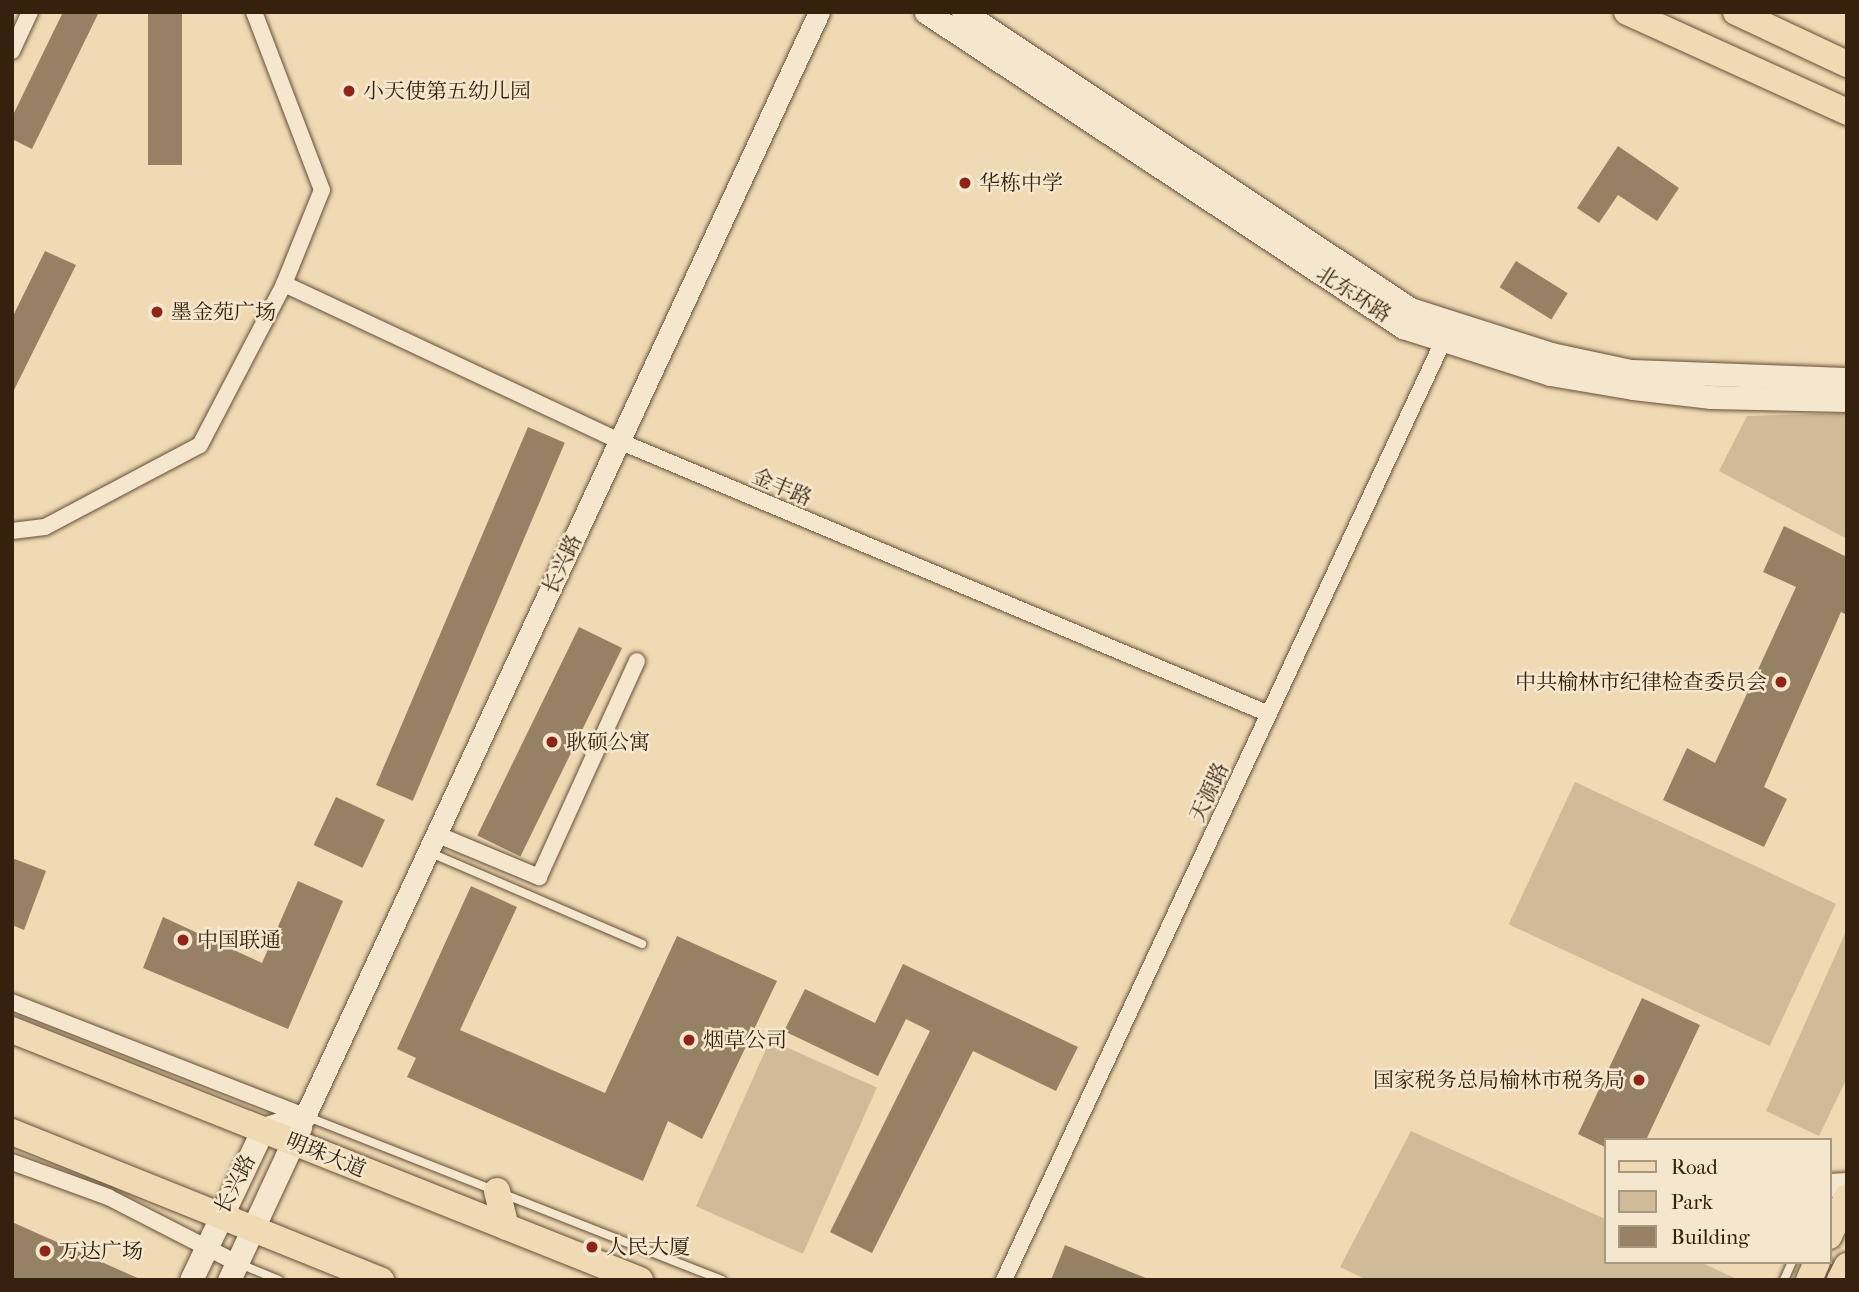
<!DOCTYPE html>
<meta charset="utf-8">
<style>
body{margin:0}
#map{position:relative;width:1859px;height:1292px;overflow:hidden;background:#f0dab4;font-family:"IM FELL French Canon","Noto Serif SC",serif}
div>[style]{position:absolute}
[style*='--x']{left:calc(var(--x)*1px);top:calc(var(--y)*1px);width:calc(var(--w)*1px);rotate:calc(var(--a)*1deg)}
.green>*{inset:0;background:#d0bb98;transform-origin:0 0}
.building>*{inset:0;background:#978164;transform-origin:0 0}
.roads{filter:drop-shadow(0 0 2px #644f38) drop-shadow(0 0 2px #644f38)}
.service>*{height:8px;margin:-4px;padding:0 4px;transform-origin:4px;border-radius:4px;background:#f5e7ce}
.minor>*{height:16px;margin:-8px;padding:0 8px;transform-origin:8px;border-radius:8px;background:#f5e7ce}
.tertiary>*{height:21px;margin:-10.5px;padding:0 10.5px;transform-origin:10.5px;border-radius:10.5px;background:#f5e7ce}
.secondary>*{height:23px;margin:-11.5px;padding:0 11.5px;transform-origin:11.5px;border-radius:11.5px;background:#f5e7ce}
.primary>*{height:26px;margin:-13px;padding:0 13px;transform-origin:13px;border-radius:13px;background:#f0dab4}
.dots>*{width:19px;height:19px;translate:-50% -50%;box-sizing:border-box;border:4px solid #f5e7ce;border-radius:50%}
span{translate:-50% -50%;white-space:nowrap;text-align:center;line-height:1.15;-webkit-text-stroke:5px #f5e7ce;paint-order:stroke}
.poi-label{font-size:21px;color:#36210e}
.left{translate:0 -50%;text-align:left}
.right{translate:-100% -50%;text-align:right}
.street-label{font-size:21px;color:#36210e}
.frame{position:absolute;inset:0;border:14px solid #36210e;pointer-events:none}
.legend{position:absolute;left:1604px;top:1138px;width:228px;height:126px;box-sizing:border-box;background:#f5e7ce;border:2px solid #a99881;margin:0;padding:9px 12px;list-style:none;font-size:21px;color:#36210e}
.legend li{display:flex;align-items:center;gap:14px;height:35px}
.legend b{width:35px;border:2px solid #a99881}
</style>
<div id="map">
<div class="green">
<div style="clip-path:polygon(1847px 413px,1847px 539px,1719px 471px,1747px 416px)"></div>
<div style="left:1575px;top:782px;width:288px;height:157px;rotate:25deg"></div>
<div style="clip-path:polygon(1847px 929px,1847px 1078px,1819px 1136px,1766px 1111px)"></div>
<div style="left:770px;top:1040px;width:117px;height:182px;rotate:24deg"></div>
<div style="clip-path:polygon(1411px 1131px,1605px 1219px,1605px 1262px,1700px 1262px,1739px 1280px,1367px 1280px,1340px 1267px)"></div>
</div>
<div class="building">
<div style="clip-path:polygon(63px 12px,99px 12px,32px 149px,12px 139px,12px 117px)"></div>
<div style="left:148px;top:12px;width:34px;height:153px"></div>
<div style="clip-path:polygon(1618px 146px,1679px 188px,1657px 221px,1618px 195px,1599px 223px,1577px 208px)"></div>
<div style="clip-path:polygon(45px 251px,76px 265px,12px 394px,12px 318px)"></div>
<div style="left:1516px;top:261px;width:61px;height:31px;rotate:32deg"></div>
<div style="left:528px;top:427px;width:40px;height:389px;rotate:23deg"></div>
<div style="clip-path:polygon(1784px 526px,1847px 557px,1847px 615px,1841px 612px,1764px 787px,1787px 799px,1764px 847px,1663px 800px,1687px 748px,1715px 763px,1796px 587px,1763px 572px)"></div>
<div style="left:579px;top:627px;width:48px;height:232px;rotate:26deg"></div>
<div style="left:336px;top:797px;width:54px;height:53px;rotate:25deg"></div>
<div style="clip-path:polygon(12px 858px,46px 871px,24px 930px,12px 925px)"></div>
<div style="clip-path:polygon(298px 881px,343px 901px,288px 1029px,143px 968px,163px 917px,262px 963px)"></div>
<div style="clip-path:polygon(471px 886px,517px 907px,460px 1030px,605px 1093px,677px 936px,777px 981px,702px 1139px,668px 1121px,643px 1181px,407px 1077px,416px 1058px,397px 1049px)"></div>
<div style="clip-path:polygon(903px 964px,1078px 1047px,1056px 1091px,973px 1051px,872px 1253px,830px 1232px,930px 1031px,906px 1019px,878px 1076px,784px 1031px,805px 989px,875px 1023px)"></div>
<div style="clip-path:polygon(1642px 998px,1700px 1025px,1646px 1140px,1605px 1140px,1605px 1147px,1578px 1134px)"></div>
<div style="clip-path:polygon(12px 1222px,142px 1280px,12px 1280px)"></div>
<div style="clip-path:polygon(1065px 1245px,1148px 1279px,1148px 1280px,1051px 1280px)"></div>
</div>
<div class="roads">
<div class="service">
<div style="--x:431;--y:853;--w:230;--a:23.3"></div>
<div style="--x:308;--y:1117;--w:445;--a:21.5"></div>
<div style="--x:240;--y:1264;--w:42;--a:22.3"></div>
<div style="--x:1784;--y:1280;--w:20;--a:-66"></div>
</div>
<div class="minor">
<div style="--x:12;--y:51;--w:43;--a:-65.2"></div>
<div style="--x:284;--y:284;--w:370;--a:25.1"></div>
<div style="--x:619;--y:441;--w:705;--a:22.78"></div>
<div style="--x:12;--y:531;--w:33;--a:-7"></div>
<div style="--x:45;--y:527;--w:175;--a:-27.9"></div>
<div style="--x:200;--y:445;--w:182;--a:-62.4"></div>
<div style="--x:284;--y:284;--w:101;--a:-68"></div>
<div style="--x:322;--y:190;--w:191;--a:-110.9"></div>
<div style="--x:436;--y:834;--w:112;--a:22.7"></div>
<div style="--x:539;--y:877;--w:237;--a:-65.6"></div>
<div style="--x:12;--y:1002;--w:314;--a:21.3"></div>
<div style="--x:12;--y:1162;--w:102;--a:20"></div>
<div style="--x:108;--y:1197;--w:145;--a:27.1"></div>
<div style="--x:1004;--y:1280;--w:1048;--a:-64.93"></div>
</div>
<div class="tertiary">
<div style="--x:305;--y:1116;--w:1218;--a:-65.03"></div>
</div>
<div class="secondary">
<div style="--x:926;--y:12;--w:572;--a:33.44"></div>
<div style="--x:1403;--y:327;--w:154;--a:17.7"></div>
<div style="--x:1550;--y:374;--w:84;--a:9.6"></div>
<div style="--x:1633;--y:388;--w:79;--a:6.6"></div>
<div style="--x:1711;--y:397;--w:136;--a:1.3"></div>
<div style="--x:963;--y:12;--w:537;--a:33.6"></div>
<div style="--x:1410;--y:309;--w:148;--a:17.7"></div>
<div style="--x:1551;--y:354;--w:81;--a:12.1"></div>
<div style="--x:1630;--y:371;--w:217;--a:2.1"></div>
<div style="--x:1829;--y:1185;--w:18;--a:-3"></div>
<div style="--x:191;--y:1280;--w:167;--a:-64.5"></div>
<div style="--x:263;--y:1129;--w:44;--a:-17.2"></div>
<div style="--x:229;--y:1280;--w:169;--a:-65.1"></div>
</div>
<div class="primary">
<div style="--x:1627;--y:12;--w:242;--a:24.4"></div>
<div style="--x:1736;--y:12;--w:123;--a:25.1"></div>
<div style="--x:12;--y:1030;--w:676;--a:21.71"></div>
<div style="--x:12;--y:1132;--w:398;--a:21.9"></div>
<div style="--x:497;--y:1191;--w:37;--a:76"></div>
<div style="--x:1829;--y:1236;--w:43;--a:-65.2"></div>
<div style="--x:1809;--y:1280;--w:20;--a:-66"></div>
<div style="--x:1840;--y:1280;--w:16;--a:-63"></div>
</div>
</div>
<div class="dots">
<div style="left:349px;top:91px;background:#8f2418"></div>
<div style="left:965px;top:183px;background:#8f2418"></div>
<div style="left:157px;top:312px;background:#8f2418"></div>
<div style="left:1781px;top:682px;background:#8f2418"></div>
<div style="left:552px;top:742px;background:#8f2418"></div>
<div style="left:183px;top:940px;background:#8f2418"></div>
<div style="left:689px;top:1040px;background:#8f2418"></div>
<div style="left:1639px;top:1080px;background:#8f2418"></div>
<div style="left:592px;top:1247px;background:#8f2418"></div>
<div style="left:45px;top:1251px;background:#8f2418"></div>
</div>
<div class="poi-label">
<span class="left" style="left:363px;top:91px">小天使第五幼儿园</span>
<span class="left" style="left:979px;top:183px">华栋中学</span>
<span class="left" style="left:171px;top:312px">墨金苑广场</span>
<span class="right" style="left:1767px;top:682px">中共榆林市纪律检查委员会</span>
<span class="left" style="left:566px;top:742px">耿硕公寓</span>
<span class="left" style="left:197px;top:940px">中国联通</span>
<span class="left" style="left:703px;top:1040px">烟草公司</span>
<span class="right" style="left:1625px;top:1080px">国家税务总局榆林市税务局</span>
<span class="left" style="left:606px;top:1247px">人民大厦</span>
<span class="left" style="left:59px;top:1251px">万达广场</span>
</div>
<div class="street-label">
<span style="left:1354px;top:294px;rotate:33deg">北东环路</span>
<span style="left:782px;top:487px;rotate:23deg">金丰路</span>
<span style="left:562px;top:564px;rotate:-65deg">长兴路</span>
<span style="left:1209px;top:792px;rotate:-65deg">天源路</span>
<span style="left:326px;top:1155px;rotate:22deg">明珠大道</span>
<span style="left:235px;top:1184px;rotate:-63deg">长兴路</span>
</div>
<div class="frame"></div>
<ul class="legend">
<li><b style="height:9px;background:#f0dab4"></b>Road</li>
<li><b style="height:19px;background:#d0bb98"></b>Park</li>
<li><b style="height:19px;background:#978164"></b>Building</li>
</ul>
</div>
